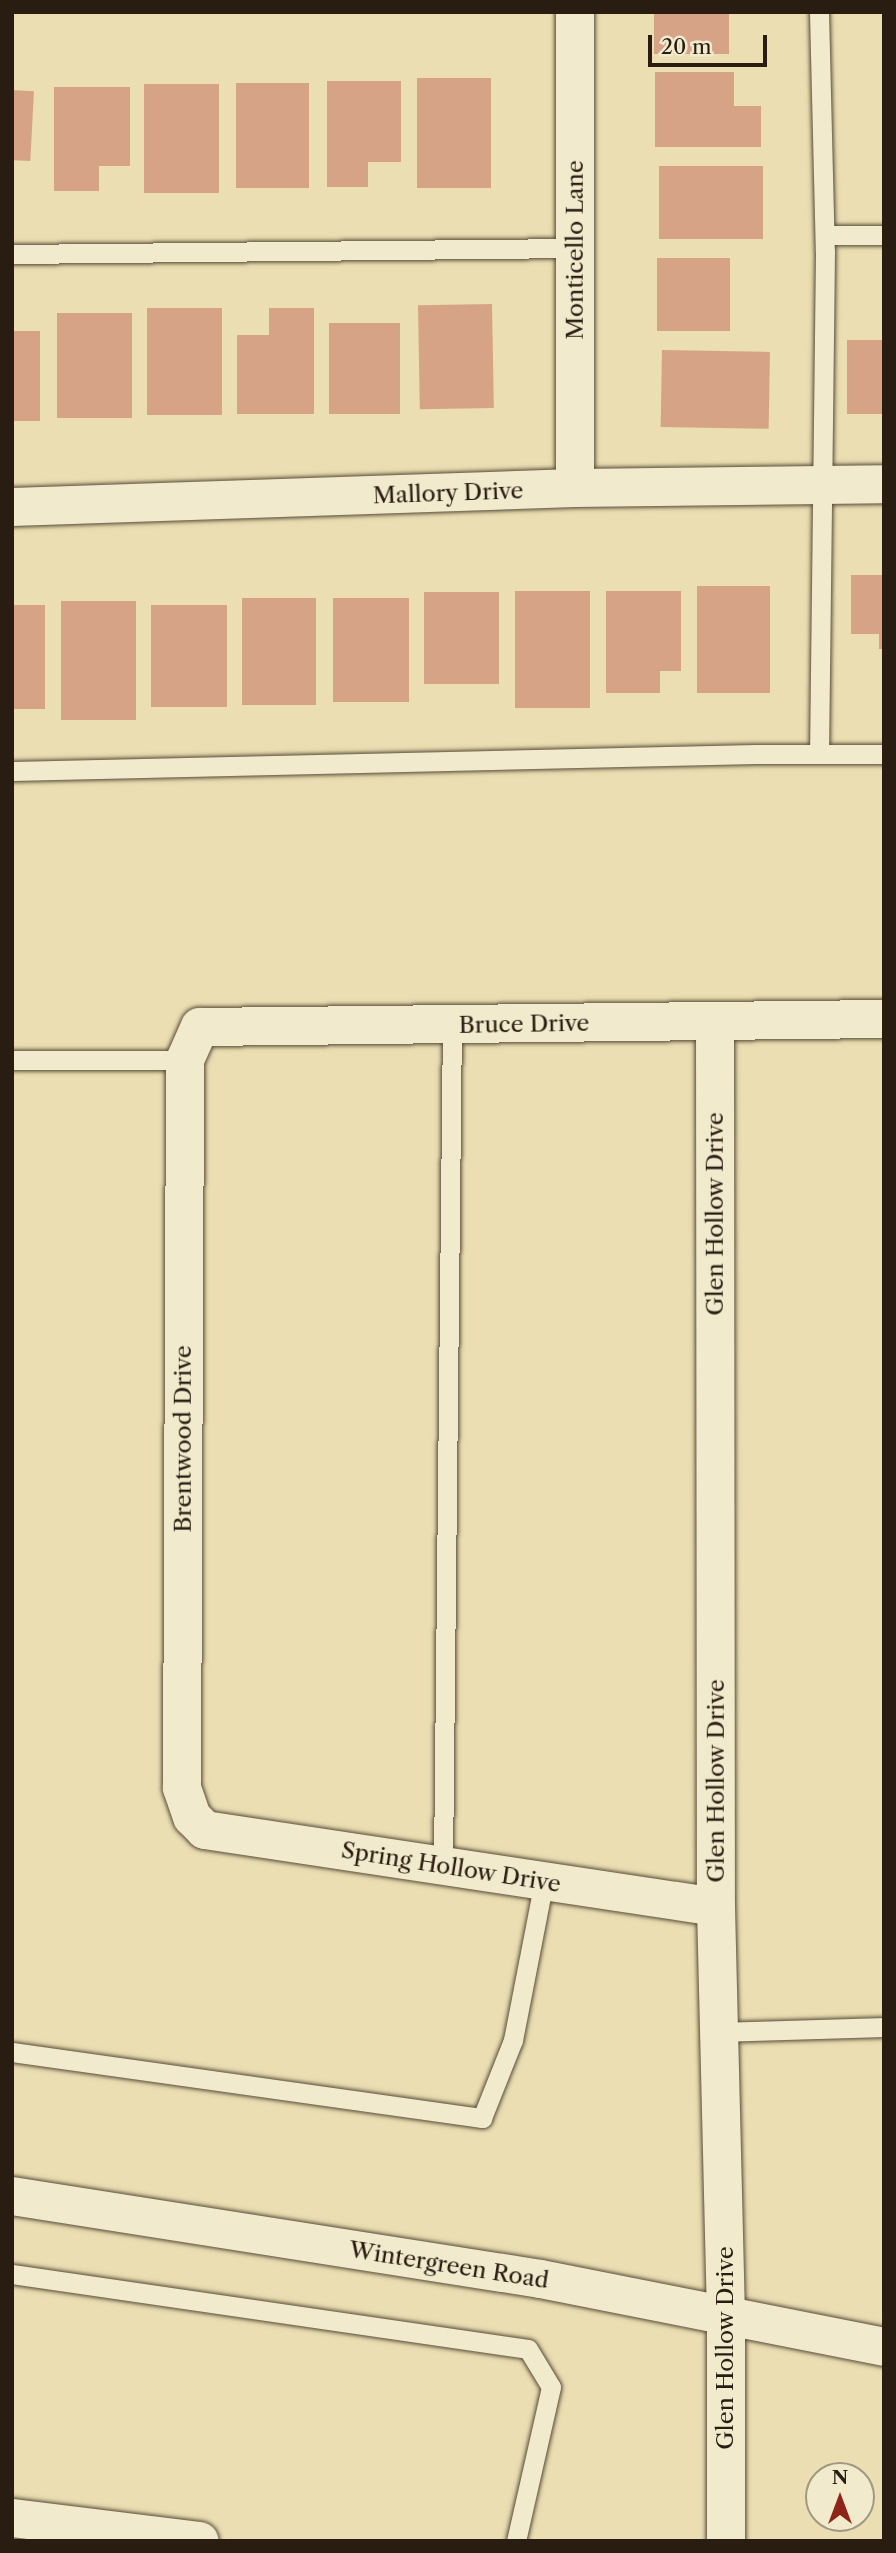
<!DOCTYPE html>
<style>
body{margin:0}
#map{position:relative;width:896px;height:2553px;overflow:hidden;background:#eadeb2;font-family:"Libre Caslon Text",serif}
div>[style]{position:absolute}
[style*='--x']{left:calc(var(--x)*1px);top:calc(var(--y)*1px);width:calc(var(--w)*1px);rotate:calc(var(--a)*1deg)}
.building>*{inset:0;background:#d6a387;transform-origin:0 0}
.roads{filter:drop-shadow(0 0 2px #594c39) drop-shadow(0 0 2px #594c39)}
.lane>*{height:19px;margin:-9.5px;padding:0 9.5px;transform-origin:9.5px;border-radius:9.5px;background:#f1eacd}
.street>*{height:38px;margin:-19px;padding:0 19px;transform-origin:19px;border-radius:19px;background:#f1eacd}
.secondary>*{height:38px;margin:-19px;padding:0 19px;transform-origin:19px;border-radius:19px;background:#f1eacd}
span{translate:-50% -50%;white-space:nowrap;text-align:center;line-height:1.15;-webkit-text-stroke:6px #f1eacd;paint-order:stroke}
.street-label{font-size:23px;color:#291c11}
.frame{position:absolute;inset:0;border:14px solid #291c11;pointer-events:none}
.north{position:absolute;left:805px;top:2462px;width:70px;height:70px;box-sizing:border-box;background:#f1eacd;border:2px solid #a19882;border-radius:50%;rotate:0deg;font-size:19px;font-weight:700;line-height:28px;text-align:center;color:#291c11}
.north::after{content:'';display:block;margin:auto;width:24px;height:32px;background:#8f2418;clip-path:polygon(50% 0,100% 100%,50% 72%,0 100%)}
.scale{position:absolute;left:648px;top:35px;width:119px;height:32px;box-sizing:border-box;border:4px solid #291c11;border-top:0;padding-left:9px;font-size:21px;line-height:24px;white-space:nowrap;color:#291c11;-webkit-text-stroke:5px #f1eacd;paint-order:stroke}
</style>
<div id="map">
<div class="building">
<div style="left:654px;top:12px;width:75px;height:42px"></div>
<div style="clip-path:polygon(655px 72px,734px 72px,734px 106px,761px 106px,761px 147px,655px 147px)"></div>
<div style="left:417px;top:78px;width:74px;height:110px"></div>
<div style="clip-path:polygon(327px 81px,401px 81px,401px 162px,368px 162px,368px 187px,327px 187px)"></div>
<div style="left:236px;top:83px;width:73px;height:105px"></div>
<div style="left:144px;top:84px;width:75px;height:109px"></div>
<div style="clip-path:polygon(54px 87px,130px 87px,130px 166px,99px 166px,99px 191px,54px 191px)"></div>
<div style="left:12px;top:90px;width:22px;height:70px;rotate:3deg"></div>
<div style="left:659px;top:166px;width:104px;height:73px"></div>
<div style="left:657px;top:258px;width:73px;height:73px"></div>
<div style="left:492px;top:304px;width:104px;height:74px;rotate:89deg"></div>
<div style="left:147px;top:308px;width:75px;height:107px"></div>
<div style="clip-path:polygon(269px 308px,314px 308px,314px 414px,237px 414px,237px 335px,269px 335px)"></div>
<div style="left:57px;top:313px;width:75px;height:105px"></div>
<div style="left:329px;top:323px;width:71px;height:91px"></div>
<div style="left:12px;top:331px;width:28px;height:90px"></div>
<div style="left:847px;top:340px;width:37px;height:74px"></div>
<div style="left:662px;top:350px;width:108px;height:77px;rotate:1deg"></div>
<div style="clip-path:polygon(851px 575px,884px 575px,884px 649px,879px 649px,879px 634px,851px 634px)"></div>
<div style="left:697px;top:586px;width:73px;height:107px"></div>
<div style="left:515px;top:591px;width:75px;height:117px"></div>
<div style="clip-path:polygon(606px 591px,681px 591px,681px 671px,660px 671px,660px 693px,606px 693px)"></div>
<div style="left:424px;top:592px;width:75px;height:92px"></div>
<div style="left:242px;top:598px;width:74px;height:107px"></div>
<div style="left:333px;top:598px;width:76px;height:104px"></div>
<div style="left:61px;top:601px;width:75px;height:119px"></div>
<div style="left:12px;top:605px;width:33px;height:104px"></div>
<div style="left:151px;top:605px;width:76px;height:102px"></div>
</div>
<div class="roads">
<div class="lane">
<div style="--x:819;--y:12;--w:240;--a:88.6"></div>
<div style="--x:825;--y:252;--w:502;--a:90.68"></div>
<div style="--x:825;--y:235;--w:59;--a:0"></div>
<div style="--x:12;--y:254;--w:563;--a:-0.61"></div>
<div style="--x:12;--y:771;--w:744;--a:-1.31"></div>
<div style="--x:756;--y:754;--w:128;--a:0"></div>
<div style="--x:12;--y:1060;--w:173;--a:0"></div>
<div style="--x:443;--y:1865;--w:841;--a:-89.39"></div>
<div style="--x:719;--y:2032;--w:165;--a:-1.7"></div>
<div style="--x:12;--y:2052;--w:475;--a:8"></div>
<div style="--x:482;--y:2118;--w:84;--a:-68.3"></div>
<div style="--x:513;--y:2040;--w:162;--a:-79"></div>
<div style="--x:12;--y:2274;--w:521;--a:8.27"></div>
<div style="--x:528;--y:2349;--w:44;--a:58.8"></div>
<div style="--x:551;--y:2387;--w:158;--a:102.8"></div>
</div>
<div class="street">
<div style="--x:575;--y:12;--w:476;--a:90"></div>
<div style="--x:12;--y:507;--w:563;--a:-1.93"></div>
<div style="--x:575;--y:488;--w:309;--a:-0.7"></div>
<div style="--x:715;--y:1022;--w:885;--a:89.94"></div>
<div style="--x:716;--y:1907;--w:409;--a:88.6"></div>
<div style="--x:726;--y:2316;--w:225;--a:90"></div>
<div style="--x:716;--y:1907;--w:517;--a:-171.43"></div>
<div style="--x:205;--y:1830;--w:18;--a:-135"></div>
<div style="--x:192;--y:1817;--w:31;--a:-109"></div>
<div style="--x:182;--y:1788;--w:728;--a:-89.76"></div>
<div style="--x:185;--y:1060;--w:36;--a:-66"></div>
<div style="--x:200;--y:1027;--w:684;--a:-0.67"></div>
<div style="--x:12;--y:2518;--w:189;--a:7"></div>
</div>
<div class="secondary">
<div style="--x:12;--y:2196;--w:535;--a:8.92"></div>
<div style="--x:541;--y:2279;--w:350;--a:11.2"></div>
</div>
</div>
<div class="street-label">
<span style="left:575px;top:250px;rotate:-90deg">Monticello Lane</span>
<span style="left:448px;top:493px;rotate:-2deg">Mallory Drive</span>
<span style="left:524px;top:1024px;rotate:-1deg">Bruce Drive</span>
<span style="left:715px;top:1214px;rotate:-90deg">Glen Hollow Drive</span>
<span style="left:183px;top:1439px;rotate:-90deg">Brentwood Drive</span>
<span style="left:716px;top:1781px;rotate:-90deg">Glen Hollow Drive</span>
<span style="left:451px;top:1867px;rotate:9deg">Spring Hollow Drive</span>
<span style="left:449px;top:2265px;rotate:9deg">Wintergreen Road</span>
<span style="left:725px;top:2348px;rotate:-90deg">Glen Hollow Drive</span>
</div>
<div class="frame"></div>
<div class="north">N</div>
<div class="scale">20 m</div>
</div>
